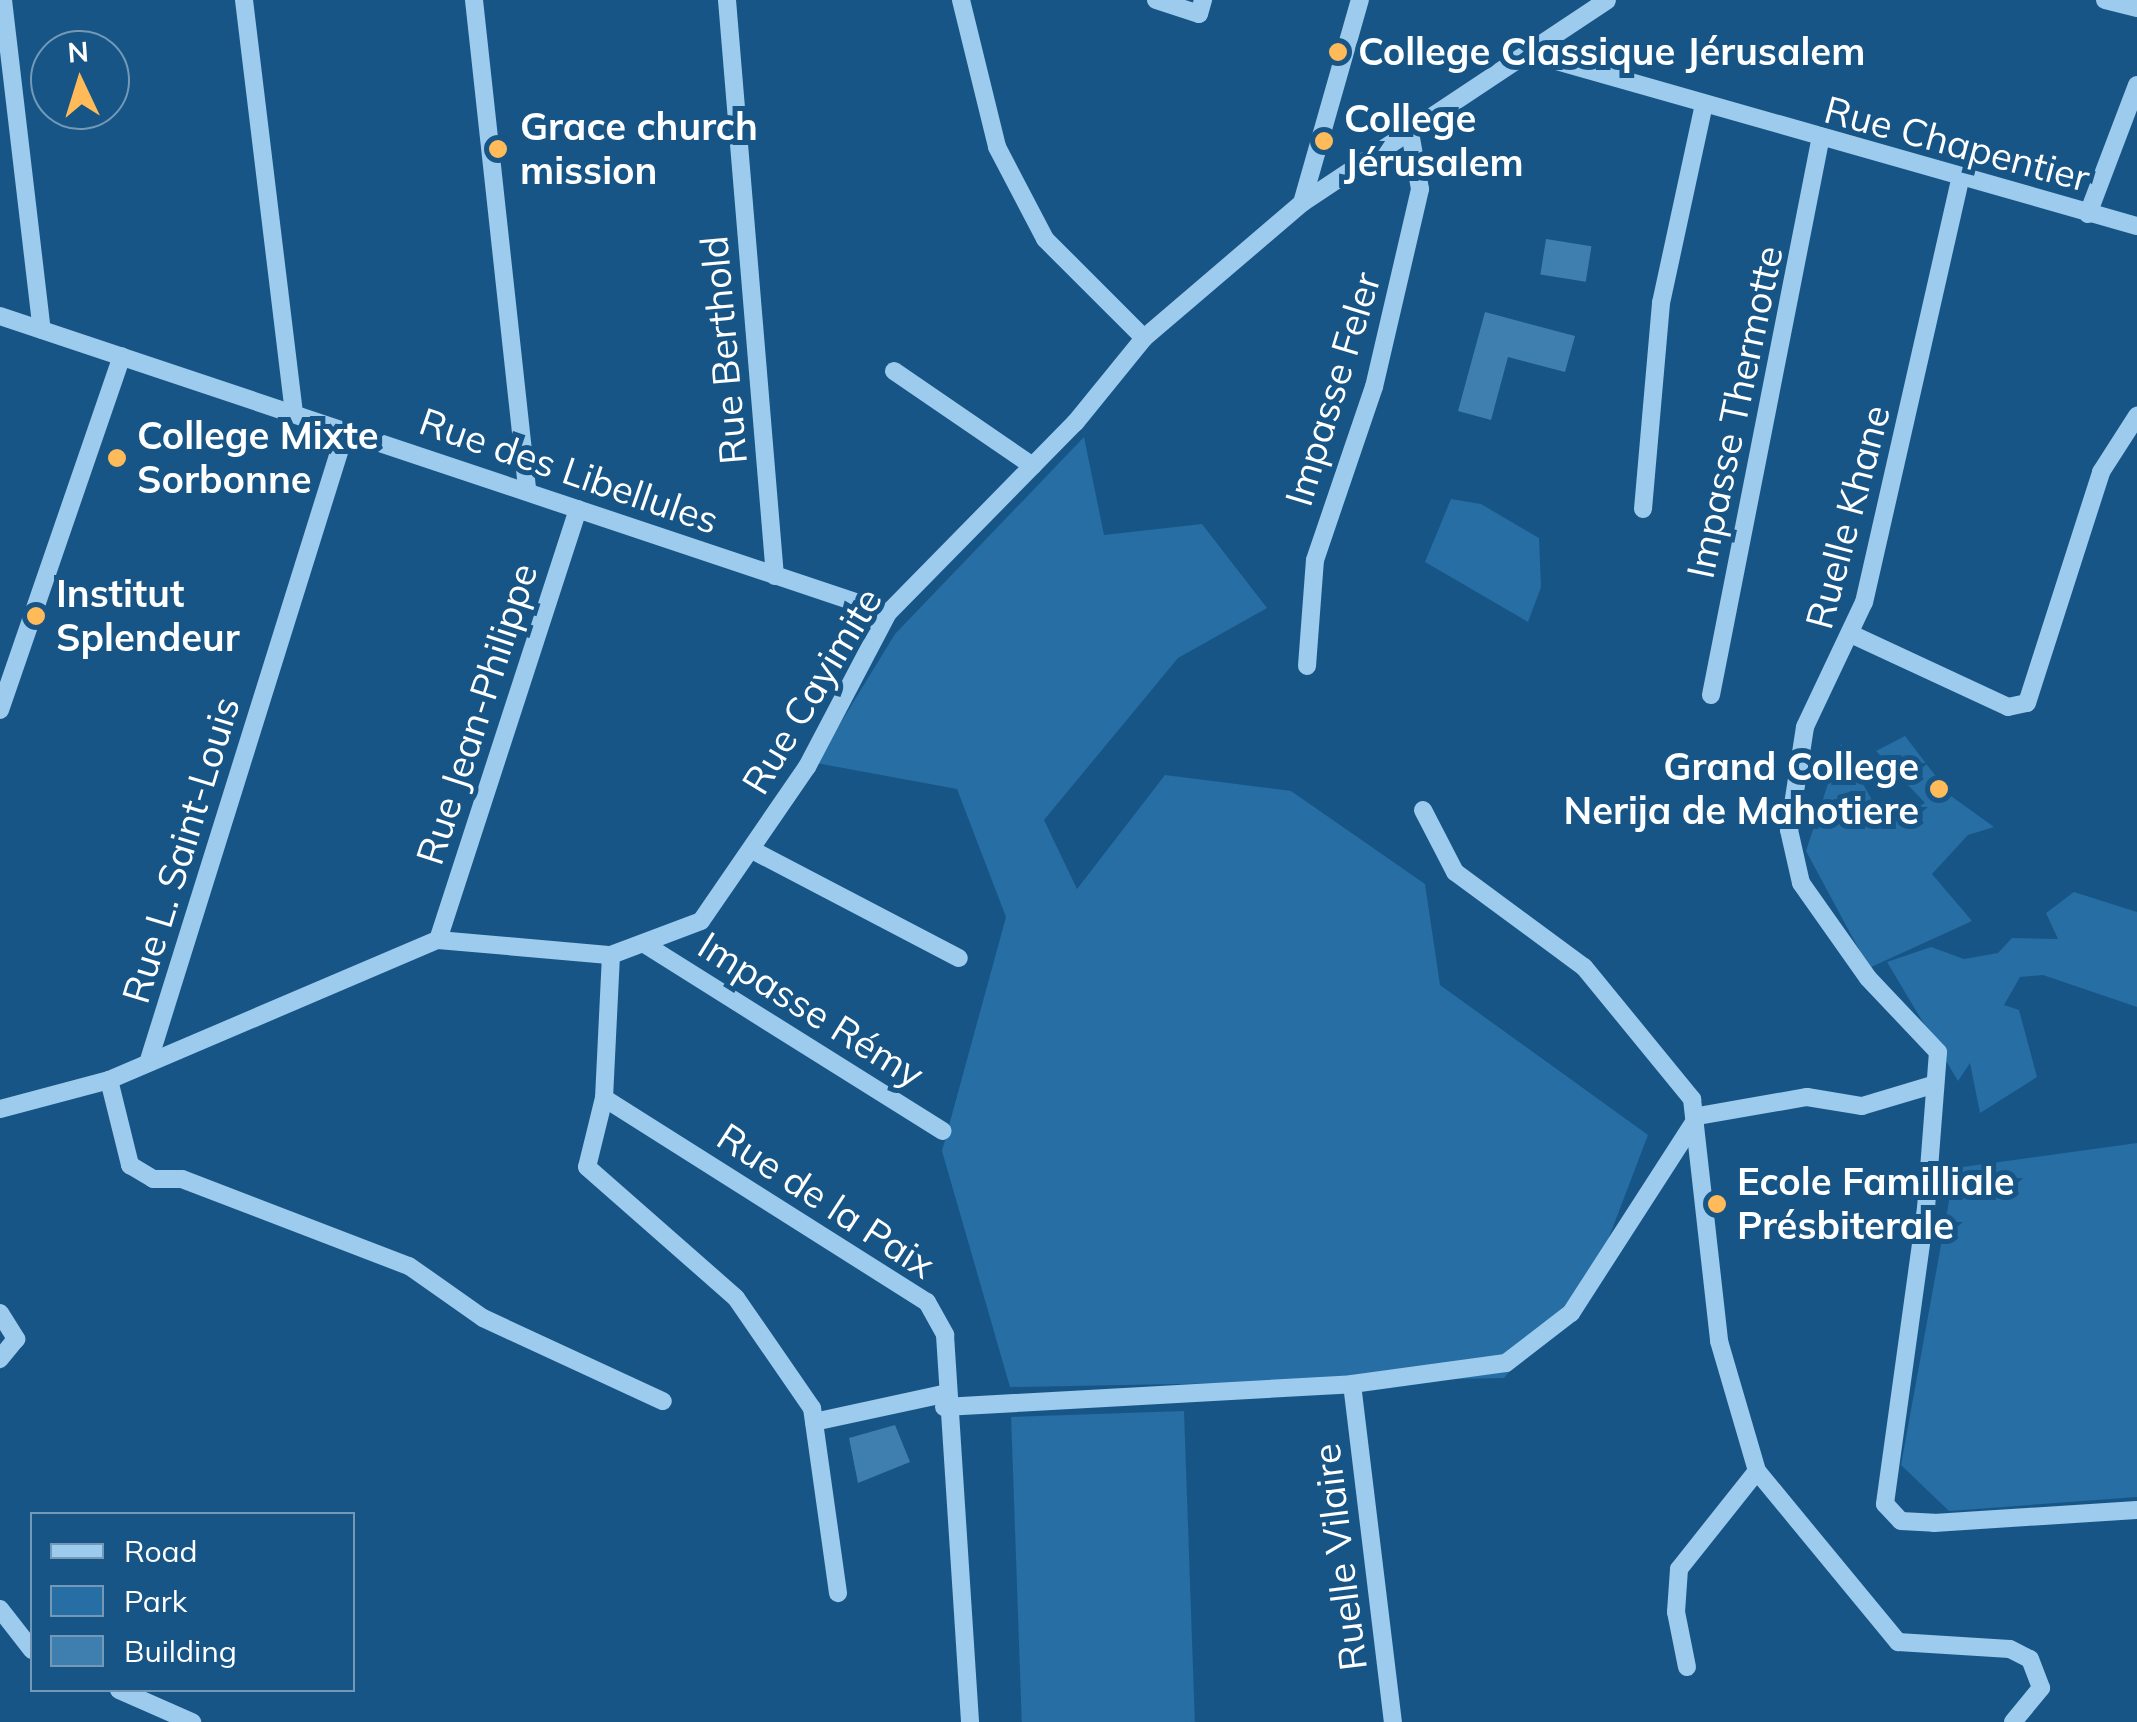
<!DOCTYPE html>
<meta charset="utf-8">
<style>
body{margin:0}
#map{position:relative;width:2137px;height:1722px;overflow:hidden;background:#175586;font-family:Mulish,sans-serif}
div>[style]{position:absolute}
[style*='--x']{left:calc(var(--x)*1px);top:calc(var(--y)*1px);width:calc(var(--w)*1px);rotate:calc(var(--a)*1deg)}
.green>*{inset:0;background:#266ea4;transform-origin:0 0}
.building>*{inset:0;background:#3f7fb0;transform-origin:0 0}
.minor>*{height:18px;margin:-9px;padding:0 9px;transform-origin:9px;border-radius:9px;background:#9ccbed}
.dots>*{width:28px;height:28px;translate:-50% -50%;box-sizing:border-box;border:5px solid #175586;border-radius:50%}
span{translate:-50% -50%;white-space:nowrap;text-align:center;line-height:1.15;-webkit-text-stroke:10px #175586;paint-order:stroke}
.poi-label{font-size:38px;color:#fff;font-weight:700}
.left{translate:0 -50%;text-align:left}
.right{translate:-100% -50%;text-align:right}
.street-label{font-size:38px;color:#fff}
.legend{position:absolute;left:30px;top:1512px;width:325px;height:180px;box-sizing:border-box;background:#175586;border:2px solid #7499b6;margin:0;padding:12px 18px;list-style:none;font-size:30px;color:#fff}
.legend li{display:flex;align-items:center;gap:20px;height:50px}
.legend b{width:50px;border:2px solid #7499b6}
.north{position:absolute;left:30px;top:30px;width:100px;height:100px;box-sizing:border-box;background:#175586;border:2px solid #7499b6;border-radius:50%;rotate:356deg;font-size:28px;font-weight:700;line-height:40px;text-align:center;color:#fff}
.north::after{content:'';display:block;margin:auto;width:35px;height:45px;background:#ffbb59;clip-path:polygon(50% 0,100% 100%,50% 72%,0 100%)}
</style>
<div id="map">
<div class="green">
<div style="clip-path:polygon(1084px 437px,1104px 535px,1202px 524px,1267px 608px,1178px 658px,1044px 820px,1077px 889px,1165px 775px,1291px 791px,1425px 884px,1440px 985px,1648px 1135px,1598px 1266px,1504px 1378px,1010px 1387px,942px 1151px,1006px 917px,957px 789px,816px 763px,895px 634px)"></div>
<div style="clip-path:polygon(1451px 499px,1481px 504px,1539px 538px,1541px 587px,1528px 622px,1425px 562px)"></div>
<div style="clip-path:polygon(1905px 736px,1951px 796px,1994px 827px,1968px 835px,1932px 874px,1972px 921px,1869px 968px,1806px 851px,1841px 744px,1885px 824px,1925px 803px,1876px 751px)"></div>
<div style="clip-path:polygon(2074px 892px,2137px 912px,2137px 1007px,2043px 975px,2020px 977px,2004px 1005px,2019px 1010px,2037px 1077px,1980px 1113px,1970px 1063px,1958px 1081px,1887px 962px,1931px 947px,1964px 959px,1998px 953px,2012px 938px,2058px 939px,2046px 913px)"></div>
<div style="clip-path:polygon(2137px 1143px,2137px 1497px,1949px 1511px,1901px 1465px,1955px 1168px)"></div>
<div style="left:1184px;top:1411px;width:311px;height:173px;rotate:88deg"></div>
</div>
<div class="building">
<div style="left:1546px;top:239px;width:46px;height:36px;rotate:9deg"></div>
<div style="clip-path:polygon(1485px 312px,1575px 336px,1565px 372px,1508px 357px,1491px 420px,1458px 411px)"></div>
<div style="clip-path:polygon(895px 1425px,910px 1462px,858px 1483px,849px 1438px)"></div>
</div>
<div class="minor">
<div style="--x:3;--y:0;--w:332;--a:83.3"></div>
<div style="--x:244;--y:0;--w:416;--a:83.1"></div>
<div style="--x:474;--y:0;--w:493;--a:83.8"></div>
<div style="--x:727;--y:0;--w:578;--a:85.24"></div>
<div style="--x:961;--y:0;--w:151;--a:76.2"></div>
<div style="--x:997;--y:147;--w:104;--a:62.4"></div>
<div style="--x:1045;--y:239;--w:140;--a:45"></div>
<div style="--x:1156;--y:0;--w:45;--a:18"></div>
<div style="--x:1199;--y:14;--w:15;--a:-74"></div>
<div style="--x:2105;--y:0;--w:33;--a:14"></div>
<div style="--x:1532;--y:54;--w:629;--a:15.87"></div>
<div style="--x:1960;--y:180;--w:433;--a:102.8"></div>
<div style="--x:1864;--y:602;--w:138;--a:115.3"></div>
<div style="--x:1805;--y:727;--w:104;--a:98.8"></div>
<div style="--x:1789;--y:830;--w:54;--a:77.2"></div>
<div style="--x:1801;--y:883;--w:116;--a:54.8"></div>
<div style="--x:1868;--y:978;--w:102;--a:46.6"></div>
<div style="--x:1938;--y:1052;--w:156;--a:94.4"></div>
<div style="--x:1926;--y:1208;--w:299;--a:97.9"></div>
<div style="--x:1885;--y:1504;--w:23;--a:47"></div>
<div style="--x:1901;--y:1521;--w:33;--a:3"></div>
<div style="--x:1934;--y:1523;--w:203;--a:-3.7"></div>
<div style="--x:1302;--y:203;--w:211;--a:-74.1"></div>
<div style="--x:2088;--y:214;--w:138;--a:-69.2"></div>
<div style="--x:0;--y:316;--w:936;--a:18.49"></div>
<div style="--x:894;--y:371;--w:168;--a:34.4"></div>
<div style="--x:1643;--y:509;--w:207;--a:-85"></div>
<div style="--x:1661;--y:303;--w:198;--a:-77.8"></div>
<div style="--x:1851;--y:634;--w:173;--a:24.9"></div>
<div style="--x:2008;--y:707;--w:19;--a:-12"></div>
<div style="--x:2027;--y:703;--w:243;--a:-72.2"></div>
<div style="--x:2101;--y:472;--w:67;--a:-57.3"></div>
<div style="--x:1307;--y:666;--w:106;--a:-85.7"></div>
<div style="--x:1315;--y:560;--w:183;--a:-71.2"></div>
<div style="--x:1374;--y:387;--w:203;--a:-76.9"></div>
<div style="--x:1420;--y:189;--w:58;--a:-100"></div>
<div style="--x:1711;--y:695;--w:565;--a:-78.87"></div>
<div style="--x:0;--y:710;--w:374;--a:-71"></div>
<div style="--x:1423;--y:810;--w:70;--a:62.7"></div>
<div style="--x:1455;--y:872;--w:160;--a:36.4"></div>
<div style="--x:1584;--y:967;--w:171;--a:50.7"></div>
<div style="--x:1692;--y:1099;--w:244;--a:83.6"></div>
<div style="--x:1719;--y:1341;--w:135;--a:73.7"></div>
<div style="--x:1757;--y:1471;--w:222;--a:50.5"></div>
<div style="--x:1898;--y:1642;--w:112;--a:3.6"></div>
<div style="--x:2010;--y:1649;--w:22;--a:27"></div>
<div style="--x:2030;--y:1659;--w:31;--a:69"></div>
<div style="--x:2041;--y:1688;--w:44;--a:129.5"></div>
<div style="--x:754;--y:851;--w:231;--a:27.6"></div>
<div style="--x:438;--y:940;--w:453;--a:-72"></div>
<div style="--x:646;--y:945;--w:350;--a:32.1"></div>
<div style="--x:611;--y:955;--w:143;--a:92.8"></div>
<div style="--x:604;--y:1098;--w:382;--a:32.3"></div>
<div style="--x:927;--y:1302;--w:38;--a:61"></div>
<div style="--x:945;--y:1335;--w:388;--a:86.3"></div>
<div style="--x:149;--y:1060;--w:660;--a:-72.64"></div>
<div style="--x:109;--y:1080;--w:88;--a:76.1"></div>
<div style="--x:130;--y:1165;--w:27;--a:31"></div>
<div style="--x:153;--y:1179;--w:29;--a:0"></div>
<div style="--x:182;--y:1179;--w:243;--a:21"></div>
<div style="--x:409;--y:1266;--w:90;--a:35.1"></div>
<div style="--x:483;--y:1318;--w:198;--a:24.8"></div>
<div style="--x:604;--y:1098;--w:71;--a:103.8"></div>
<div style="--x:587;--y:1167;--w:198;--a:41.3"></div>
<div style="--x:736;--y:1298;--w:134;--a:55.4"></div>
<div style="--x:812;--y:1408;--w:187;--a:82"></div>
<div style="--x:0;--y:1109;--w:113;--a:-14.9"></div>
<div style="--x:109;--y:1080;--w:358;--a:-23.1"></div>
<div style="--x:438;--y:940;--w:174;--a:5"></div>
<div style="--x:611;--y:955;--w:96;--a:-20.7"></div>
<div style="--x:701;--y:921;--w:187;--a:-55.5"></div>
<div style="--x:807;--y:767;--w:174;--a:-62.3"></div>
<div style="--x:888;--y:613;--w:267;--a:-45.5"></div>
<div style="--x:1075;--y:423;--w:109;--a:-50.9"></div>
<div style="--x:1144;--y:338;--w:208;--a:-40.5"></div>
<div style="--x:1302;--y:203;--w:366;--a:-33.6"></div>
<div style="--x:0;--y:1313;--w:31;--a:58"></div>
<div style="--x:16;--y:1339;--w:26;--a:129"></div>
<div style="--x:1352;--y:1384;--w:340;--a:83.1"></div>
<div style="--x:944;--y:1407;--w:409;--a:-3.2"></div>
<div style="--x:1352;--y:1384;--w:155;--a:-7.8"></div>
<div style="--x:1506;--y:1363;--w:82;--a:-37.6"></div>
<div style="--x:1571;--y:1313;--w:234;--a:-57.2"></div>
<div style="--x:1698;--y:1116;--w:111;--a:-9.9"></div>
<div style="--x:1807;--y:1097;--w:56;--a:9.3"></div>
<div style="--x:1862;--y:1106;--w:73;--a:-16.7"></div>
<div style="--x:814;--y:1422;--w:133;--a:-12.2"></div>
<div style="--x:0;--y:1609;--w:52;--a:52"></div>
<div style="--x:1687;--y:1667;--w:56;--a:-101.3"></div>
<div style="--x:1676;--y:1612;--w:43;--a:-86"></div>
<div style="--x:1679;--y:1569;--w:125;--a:-51.5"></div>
<div style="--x:119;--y:1690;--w:80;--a:23.7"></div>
</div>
<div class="dots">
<div style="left:1338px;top:52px;background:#ffbb59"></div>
<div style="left:1324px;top:141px;background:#ffbb59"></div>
<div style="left:498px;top:149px;background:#ffbb59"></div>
<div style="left:117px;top:458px;background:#ffbb59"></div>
<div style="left:36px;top:616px;background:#ffbb59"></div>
<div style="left:1939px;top:789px;background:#ffbb59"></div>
<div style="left:1717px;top:1204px;background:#ffbb59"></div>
</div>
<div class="poi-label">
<span class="left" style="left:1358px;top:52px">College Classique Jérusalem</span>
<span class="left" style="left:1344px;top:141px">College<br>Jérusalem</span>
<span class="left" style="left:520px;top:149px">Grace church<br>mission</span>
<span class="left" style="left:137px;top:458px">College Mixte<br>Sorbonne</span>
<span class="left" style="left:56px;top:616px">Institut<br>Splendeur</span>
<span class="right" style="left:1919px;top:789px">Grand College<br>Nerija de Mahotiere</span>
<span class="left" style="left:1737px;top:1204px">Ecole Familliale<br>Présbiterale</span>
</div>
<div class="street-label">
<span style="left:1957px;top:144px;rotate:15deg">Rue Chapentier</span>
<span style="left:724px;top:350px;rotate:-95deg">Rue Berthold</span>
<span style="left:1333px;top:389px;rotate:-73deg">Impasse Feler</span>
<span style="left:1735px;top:412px;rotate:-78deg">Impasse Thermotte</span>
<span style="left:569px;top:471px;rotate:19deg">Rue des Libellules</span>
<span style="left:1848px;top:517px;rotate:-75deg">Ruelle Khane</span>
<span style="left:812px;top:691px;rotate:-59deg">Rue Cayimite</span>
<span style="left:477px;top:714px;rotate:-72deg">Rue Jean-Philippe</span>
<span style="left:181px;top:850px;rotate:-73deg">Rue L. Saint-Louis</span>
<span style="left:811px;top:1010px;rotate:32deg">Impasse Rémy</span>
<span style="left:826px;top:1201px;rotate:33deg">Rue de la Paix</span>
<span style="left:1340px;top:1557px;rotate:-97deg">Ruelle Vilaire</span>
</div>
<ul class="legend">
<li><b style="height:12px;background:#9ccbed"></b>Road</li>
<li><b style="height:28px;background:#266ea4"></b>Park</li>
<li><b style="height:28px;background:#3f7fb0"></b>Building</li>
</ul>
<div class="north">N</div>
</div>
